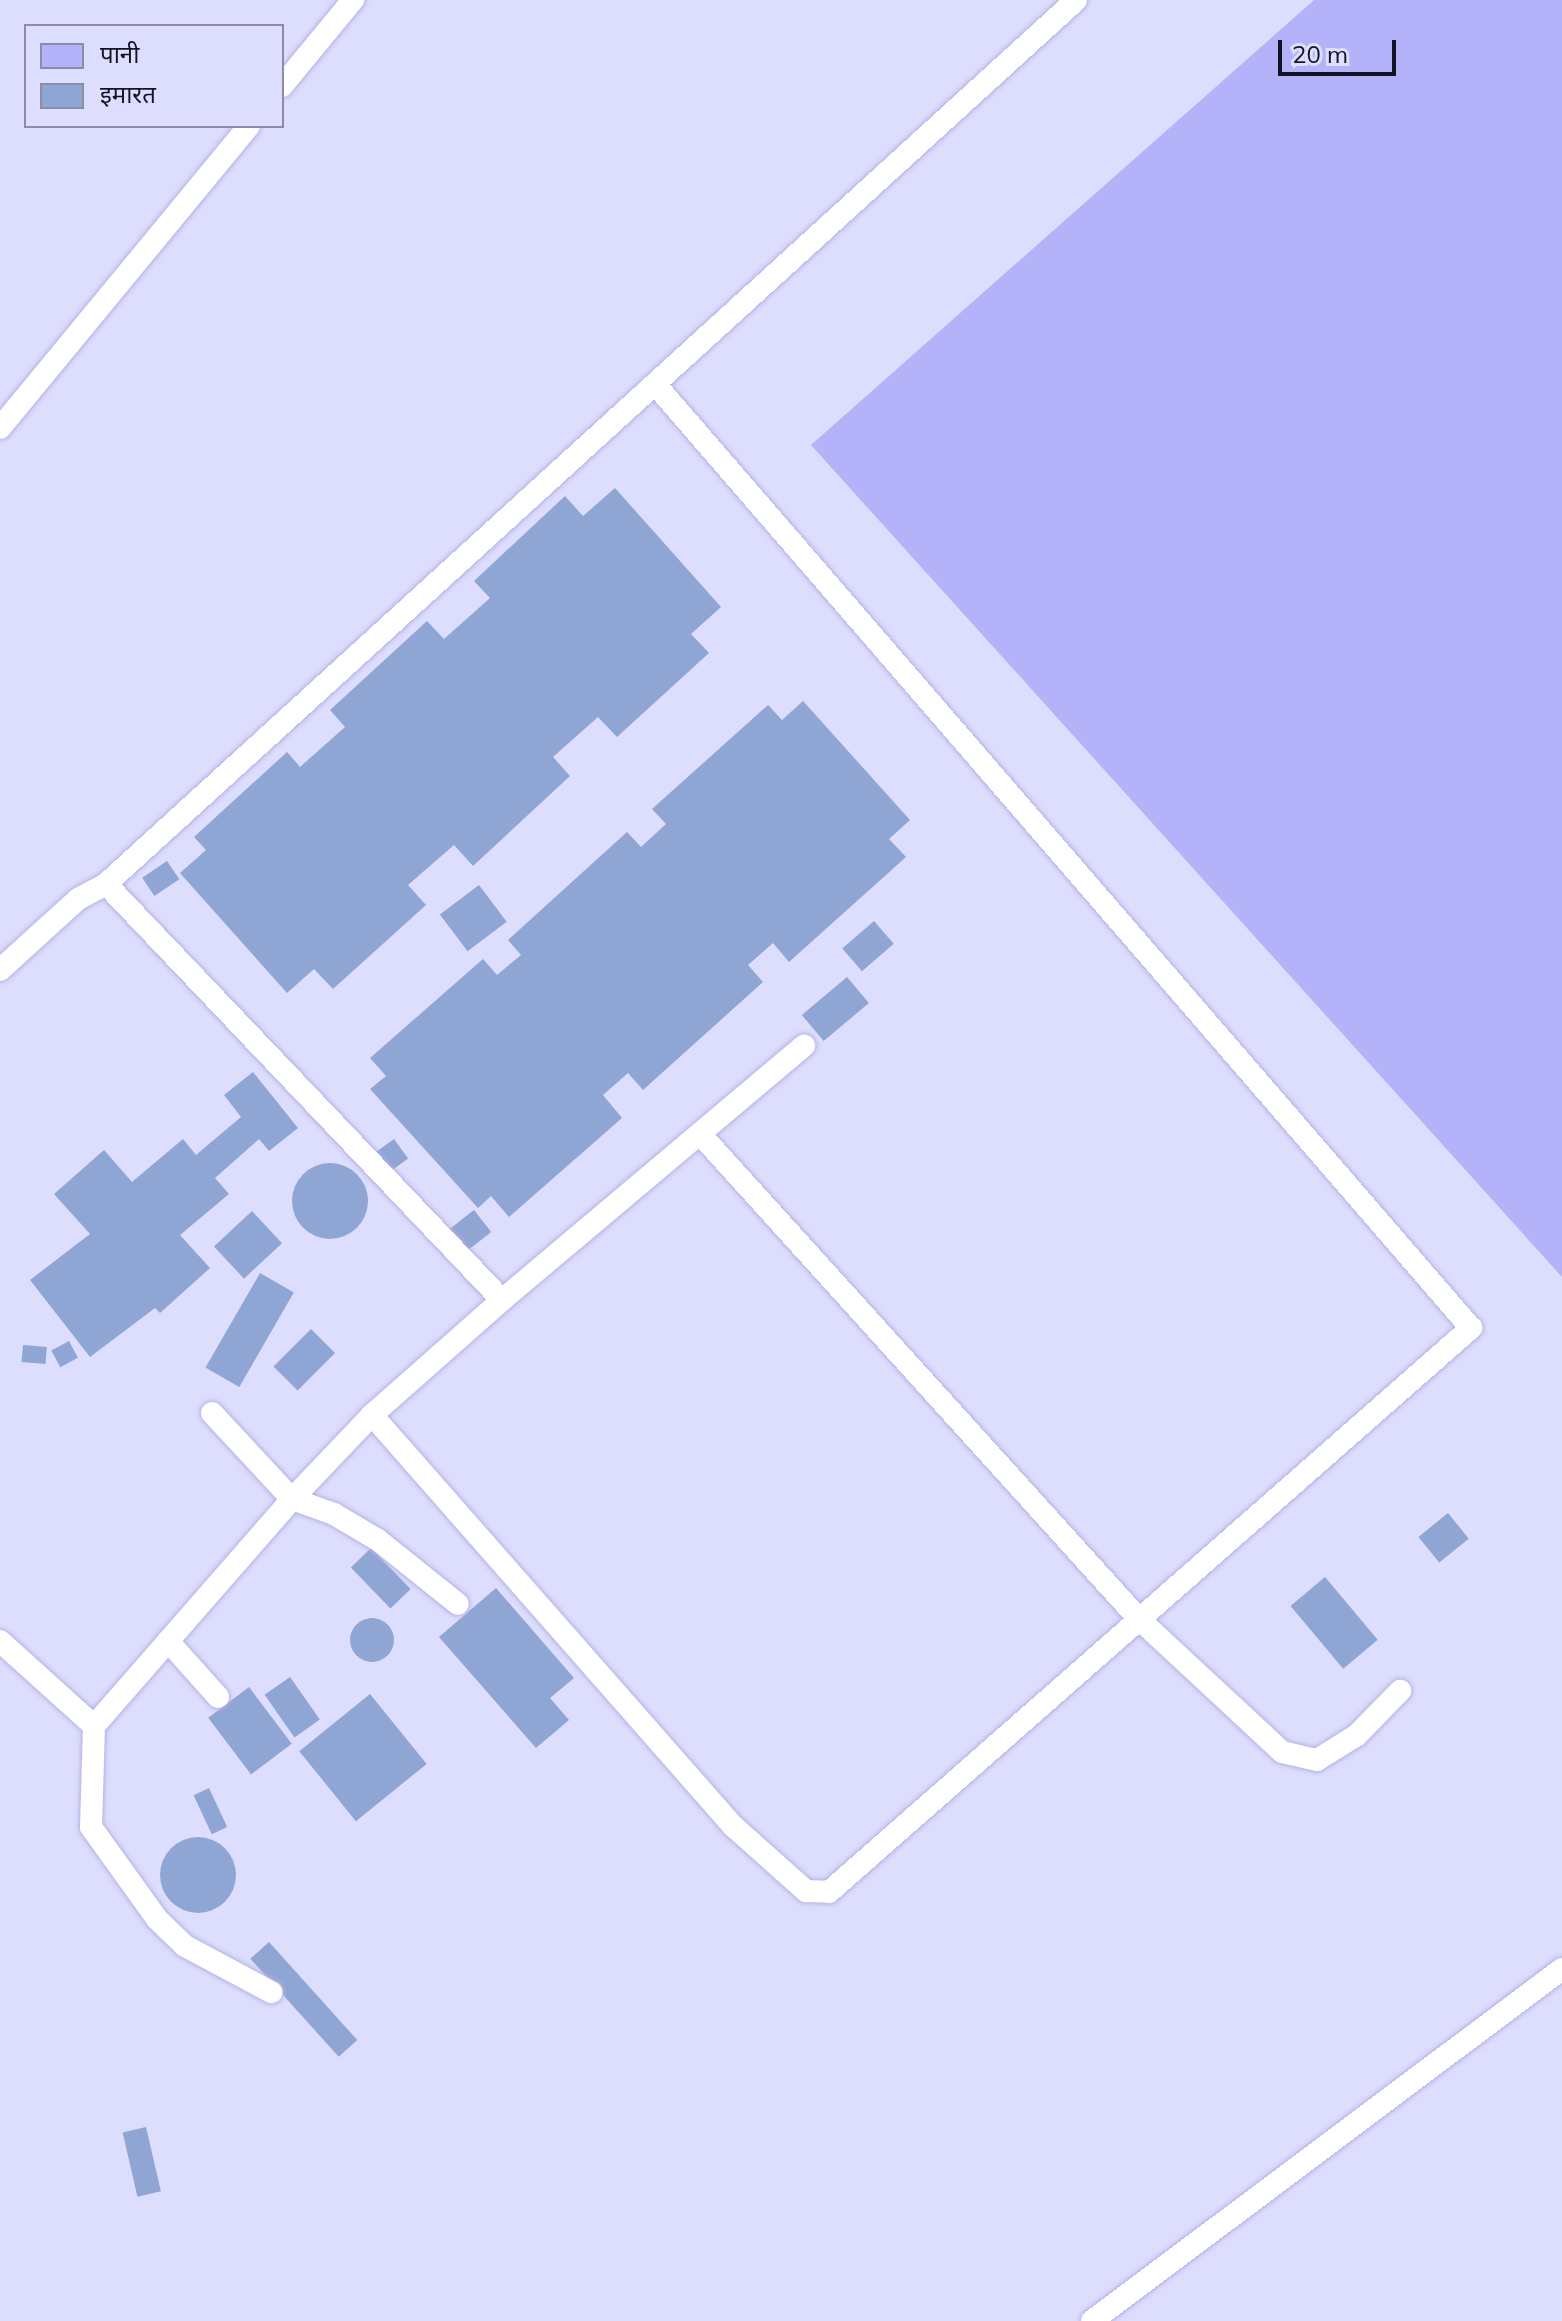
<!DOCTYPE html>
<meta charset="utf-8">
<style>
body{margin:0}
#map{position:relative;width:1562px;height:2321px;overflow:hidden;background:#ddddfd;font-family:Mulish,"Noto Sans Devanagari",sans-serif}
div>[style]{position:absolute}
[style*='--x']{left:calc(var(--x)*1px);top:calc(var(--y)*1px);width:calc(var(--w)*1px);rotate:calc(var(--a)*1deg)}
.water>*{inset:0;background:#b4b2f8}
.building>*{inset:0;background:#8fa5d4;transform-origin:0 0}
.round{border-radius:50%}
.roads{filter:drop-shadow(0 0 2px #b4b3e7) drop-shadow(0 0 2px #b4b3e7)}
.service>*{height:22px;margin:-11px;padding:0 11px;transform-origin:11px;border-radius:11px;background:#fff}
span{translate:-50% -50%;white-space:nowrap;text-align:center;line-height:1.15;-webkit-text-stroke:8px #ddddfd;paint-order:stroke}
.legend{position:absolute;left:24px;top:24px;width:260px;height:104px;box-sizing:border-box;background:#ddddfd;border:2px solid #8d8ca7;margin:0;padding:10px 14px;list-style:none;font-size:24px;color:#141325}
.legend li{display:flex;align-items:center;gap:16px;height:40px}
.legend b{width:40px;border:2px solid #8d8ca7}
.scale{position:absolute;left:1278px;top:40px;width:118px;height:36px;box-sizing:border-box;border:4px solid #141325;border-top:0;padding-left:10px;font-size:24px;line-height:28px;white-space:nowrap;color:#141325;-webkit-text-stroke:6px #ddddfd;paint-order:stroke}
</style>
<div id="map">
<div class="water">
<div style="clip-path:polygon(1314px 0,1562px 0,1562px 1277px,811px 445px)"></div>
</div>
<div class="building">
<div style="clip-path:polygon(615px 488px,721px 607px,691px 634px,709px 653px,617px 737px,598px 717px,553px 757px,570px 776px,473px 866px,454px 845px,408px 885px,426px 905px,333px 989px,314px 969px,287px 993px,180px 873px,206px 850px,194px 837px,287px 752px,300px 767px,345px 727px,330px 710px,427px 621px,444px 639px,490px 598px,474px 581px,565px 496px,583px 516px)"></div>
<div style="clip-path:polygon(803px 701px,910px 820px,889px 839px,906px 857px,789px 962px,773px 943px,748px 965px,763px 982px,643px 1090px,628px 1073px,603px 1095px,622px 1118px,509px 1217px,491px 1196px,478px 1208px,370px 1089px,386px 1076px,370px 1058px,483px 959px,497px 975px,521px 955px,508px 940px,627px 832px,641px 847px,666px 824px,652px 809px,768px 705px,782px 720px)"></div>
<div style="left:167px;top:861px;width:22px;height:30px;rotate:56deg"></div>
<div style="left:479px;top:885px;width:46px;height:49px;rotate:53deg"></div>
<div style="left:874px;top:921px;width:30px;height:42px;rotate:49deg"></div>
<div style="left:847px;top:977px;width:34px;height:59px;rotate:50deg"></div>
<div style="clip-path:polygon(253px 1072px,298px 1128px,269px 1151px,259px 1139px,215px 1178px,229px 1194px,180px 1235px,210px 1268px,160px 1313px,155px 1308px,90px 1357px,30px 1280px,90px 1234px,54px 1194px,104px 1150px,132px 1182px,183px 1139px,196px 1155px,241px 1117px,224px 1095px)"></div>
<div style="left:394px;top:1139px;width:24px;height:29px;rotate:54deg"></div>
<div class="round" style="left:292px;top:1163px;width:76px;height:76px"></div>
<div style="left:474px;top:1210px;width:28px;height:35px;rotate:52deg"></div>
<div style="left:252px;top:1211px;width:44px;height:52px;rotate:47deg"></div>
<div style="left:260px;top:1273px;width:39px;height:109px;rotate:30deg"></div>
<div style="left:311px;top:1329px;width:34px;height:53px;rotate:45deg"></div>
<div style="left:69px;top:1341px;width:19px;height:20px;rotate:62deg"></div>
<div style="left:23px;top:1345px;width:24px;height:17px;rotate:5deg"></div>
<div style="left:1448px;top:1513px;width:33px;height:38px;rotate:51deg"></div>
<div style="left:371px;top:1548px;width:57px;height:28px;rotate:46deg"></div>
<div style="left:1325px;top:1577px;width:82px;height:45px;rotate:50deg"></div>
<div style="clip-path:polygon(496px 1588px,574px 1678px,550px 1698px,569px 1720px,536px 1748px,439px 1637px)"></div>
<div class="round" style="left:350px;top:1618px;width:44px;height:44px"></div>
<div style="left:290px;top:1677px;width:52px;height:31px;rotate:55deg"></div>
<div style="left:249px;top:1687px;width:71px;height:51px;rotate:53deg"></div>
<div style="left:370px;top:1694px;width:90px;height:91px;rotate:51deg"></div>
<div style="left:209px;top:1788px;width:43px;height:17px;rotate:65deg"></div>
<div class="round" style="left:160px;top:1837px;width:76px;height:76px"></div>
<div style="left:269px;top:1942px;width:132px;height:25px;rotate:48deg"></div>
<div style="left:146px;top:2127px;width:66px;height:24px;rotate:77deg"></div>
</div>
<div class="roads">
<div class="service">
<div style="--x:282;--y:86;--w:112;--a:-50.5"></div>
<div style="--x:0;--y:428;--w:391;--a:-50.5"></div>
<div style="--x:106;--y:884;--w:574;--a:46.41"></div>
<div style="--x:0;--y:970;--w:105;--a:-42.3"></div>
<div style="--x:78;--y:899;--w:32;--a:-28"></div>
<div style="--x:106;--y:884;--w:1312;--a:-42.34"></div>
<div style="--x:701;--y:1135;--w:653;--a:47.86"></div>
<div style="--x:1139;--y:1619;--w:195;--a:42.9"></div>
<div style="--x:1282;--y:1752;--w:36;--a:13"></div>
<div style="--x:1317;--y:1760;--w:47;--a:-32"></div>
<div style="--x:1357;--y:1735;--w:62;--a:-45.7"></div>
<div style="--x:212;--y:1413;--w:117;--a:47.1"></div>
<div style="--x:292;--y:1499;--w:45;--a:19.7"></div>
<div style="--x:334;--y:1514;--w:51;--a:30.6"></div>
<div style="--x:378;--y:1540;--w:102;--a:38.7"></div>
<div style="--x:372;--y:1415;--w:547;--a:48.71"></div>
<div style="--x:733;--y:1826;--w:98;--a:41.7"></div>
<div style="--x:806;--y:1891;--w:23;--a:2"></div>
<div style="--x:829;--y:1892;--w:855;--a:-41.3"></div>
<div style="--x:1471;--y:1328;--w:1248;--a:-130.84"></div>
<div style="--x:0;--y:1641;--w:127;--a:42.1"></div>
<div style="--x:94;--y:1726;--w:301;--a:-48.9"></div>
<div style="--x:292;--y:1499;--w:116;--a:-46.4"></div>
<div style="--x:372;--y:1415;--w:174;--a:-41.5"></div>
<div style="--x:502;--y:1300;--w:395;--a:-40.1"></div>
<div style="--x:168;--y:1641;--w:75;--a:48.2"></div>
<div style="--x:94;--y:1726;--w:101;--a:91.7"></div>
<div style="--x:91;--y:1827;--w:113;--a:54.3"></div>
<div style="--x:157;--y:1919;--w:39;--a:44"></div>
<div style="--x:185;--y:1946;--w:98;--a:28.1"></div>
<div style="--x:1092;--y:2321;--w:587;--a:-36.83"></div>
</div>
</div>
<ul class="legend">
<li><b style="height:22px;background:#b4b2f8"></b>पानी</li>
<li><b style="height:22px;background:#8fa5d4"></b>इमारत</li>
</ul>
<div class="scale">20 m</div>
</div>
